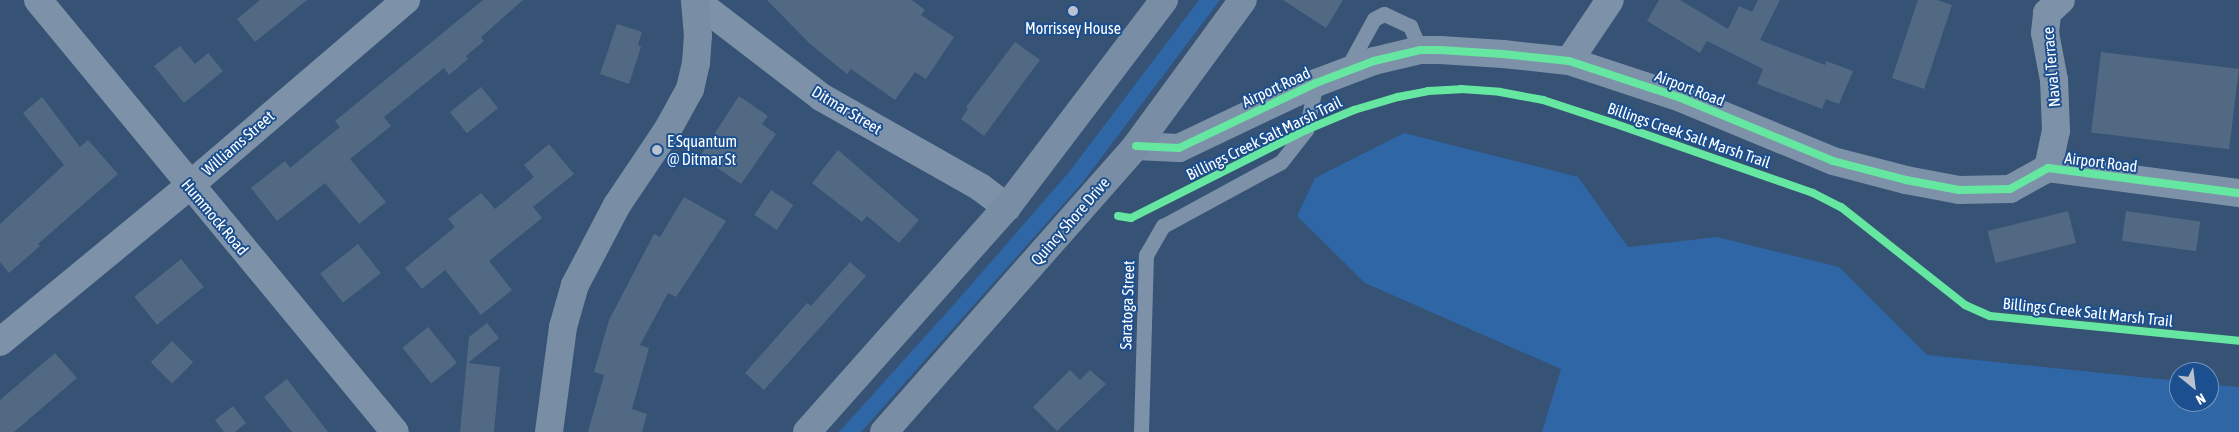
<!DOCTYPE html>
<style>
body{margin:0}
#map{position:relative;width:2239px;height:432px;overflow:hidden;background:#365274;font-family:"Asap Condensed",sans-serif}
div>[style]{position:absolute}
[style*='--x']{left:calc(var(--x)*1px);top:calc(var(--y)*1px);width:calc(var(--w)*1px);rotate:calc(var(--a)*1deg)}
.green>*{inset:0;background:#2f66a5}
.building>*{inset:0;background:#526984;transform-origin:0 0}
.service>*{height:15px;margin:-7.5px;padding:0 7.5px;transform-origin:7.5px;border-radius:7.5px;background:#7d92a8}
.minor>*{height:28px;margin:-14px;padding:0 14px;transform-origin:14px;border-radius:14px;background:#7d92a8}
.secondary>*{height:28px;margin:-14px;padding:0 14px;transform-origin:14px;border-radius:14px;background:#798da4}
.cycleway>*{height:8px;margin:-4px;padding:0 4px;transform-origin:4px;border-radius:4px;background:#66e7a1}
.dots>*{width:14px;height:14px;translate:-50% -50%;box-sizing:border-box;border:2px solid #1b4f8f;border-radius:50%}
span{translate:-50% -50%;white-space:nowrap;text-align:center;line-height:1.15;-webkit-text-stroke:4px #1b4f8f;paint-order:stroke}
.poi-label{font-size:16px;color:#fff}
.left{translate:0 -50%;text-align:left}
.street-label{font-size:16px;color:#fff}
.north{position:absolute;left:2169px;top:362px;width:50px;height:50px;box-sizing:border-box;background:#1b4f8f;border:1px solid #7695bc;border-radius:50%;rotate:151deg;font-size:14px;font-weight:700;line-height:20px;text-align:center;color:#fff}
.north::after{content:'';display:block;margin:auto;width:18px;height:22px;background:#b9c2ce;clip-path:polygon(50% 0,100% 100%,50% 72%,0 100%)}
</style>
<div id="map">
<div class="green">
<div style="clip-path:polygon(1199px 0,1220px 0,1083px 182px,861px 432px,839px 432px,957px 301px,1069px 172px)"></div>
<div style="clip-path:polygon(1404px 133px,1578px 177px,1628px 247px,1717px 237px,1839px 267px,1927px 355px,2179px 381px,2179px 402px,2209px 402px,2209px 384px,2239px 387px,2239px 432px,1542px 432px,1561px 369px,1365px 283px,1297px 216px,1315px 178px)"></div>
</div>
<div class="building">
<div style="clip-path:polygon(260px 0,307px 0,255px 42px,237px 19px)"></div>
<div style="clip-path:polygon(483px 0,523px 0,481px 37px,484px 41px,466px 56px,468px 59px,449px 75px,444px 68px,384px 117px,391px 126px,350px 159px,386px 202px,359px 224px,325px 183px,277px 221px,251px 188px,285px 161px,290px 168px,340px 127px,335px 121px)"></div>
<div style="clip-path:polygon(767px 0,912px 0,925px 10px,921px 15px,954px 37px,926px 79px,915px 72px,895px 100px,851px 69px,847px 74px,809px 43px)"></div>
<div style="clip-path:polygon(1283px 0,1343px 0,1326px 28px)"></div>
<div style="clip-path:polygon(1659px 0,1680px 0,1728px 29px,1739px 6px,1752px 12px,1758px 0,1780px 0,1760px 40px,1825px 65px,1826px 61px,1853px 71px,1839px 104px,1826px 99px,1822px 109px,1757px 84px,1763px 69px,1707px 41px,1700px 53px,1647px 21px)"></div>
<div style="clip-path:polygon(1918px 0,1937px 0,1952px 5px,1924px 89px,1892px 78px)"></div>
<div style="clip-path:polygon(617px 24px,642px 32px,638px 45px,641px 47px,629px 84px,600px 74px)"></div>
<div style="clip-path:polygon(1015px 42px,1040px 60px,984px 136px,961px 119px,968px 109px,966px 107px)"></div>
<div style="clip-path:polygon(180px 46px,195px 64px,208px 53px,223px 71px,184px 103px,154px 66px)"></div>
<div style="left:2101px;top:52px;width:139px;height:81px;rotate:7deg"></div>
<div style="left:481px;top:87px;width:27px;height:40px;rotate:51deg"></div>
<div style="clip-path:polygon(739px 96px,768px 116px,762px 124px,776px 134px,741px 184px,700px 156px)"></div>
<div style="clip-path:polygon(42px 97px,80px 147px,88px 140px,118px 174px,38px 244px,40px 246px,9px 273px,0 262px,0 224px,64px 165px,23px 113px)"></div>
<div style="clip-path:polygon(549px 144px,574px 174px,533px 207px,542px 218px,489px 261px,512px 290px,481px 315px,445px 270px,422px 289px,405px 268px,455px 227px,448px 219px,481px 193px,495px 209px,534px 177px,524px 165px)"></div>
<div style="clip-path:polygon(838px 150px,919px 220px,899px 243px,867px 216px,862px 222px,812px 183px)"></div>
<div style="left:771px;top:190px;width:27px;height:30px;rotate:34deg"></div>
<div style="clip-path:polygon(684px 197px,726px 221px,676px 297px,668px 293px,640px 345px,649px 348px,632px 409px,647px 414px,642px 432px,588px 432px,604px 375px,594px 372px,609px 320px,654px 234px,660px 237px)"></div>
<div style="left:2068px;top:211px;width:33px;height:83px;rotate:76deg"></div>
<div style="left:2126px;top:211px;width:75px;height:30px;rotate:8deg"></div>
<div style="left:358px;top:244px;width:37px;height:48px;rotate:52deg"></div>
<div style="left:181px;top:259px;width:36px;height:60px;rotate:51deg"></div>
<div style="clip-path:polygon(850px 262px,866px 276px,764px 390px,745px 373px,807px 303px,811px 306px)"></div>
<div style="clip-path:polygon(487px 323px,499px 338px,468px 363px,500px 367px,494px 432px,460px 432px,469px 337px)"></div>
<div style="left:428px;top:327px;width:46px;height:33px;rotate:51deg"></div>
<div style="left:172px;top:341px;width:30px;height:30px;rotate:45deg"></div>
<div style="clip-path:polygon(55px 353px,77px 378px,14px 432px,0 432px,0 400px)"></div>
<div style="clip-path:polygon(1070px 370px,1080px 380px,1090px 370px,1106px 384px,1057px 431px,1033px 407px)"></div>
<div style="clip-path:polygon(287px 379px,328px 432px,292px 432px,264px 397px)"></div>
<div style="clip-path:polygon(233px 406px,246px 423px,235px 432px,224px 432px,215px 420px)"></div>
</div>
<div class="service">
<div style="--x:1345;--y:72;--w:60;--a:-61.3"></div>
<div style="--x:1374;--y:19;--w:11;--a:-27"></div>
<div style="--x:1384;--y:14;--w:29;--a:25"></div>
<div style="--x:1410;--y:26;--w:26;--a:67"></div>
<div style="--x:1141;--y:432;--w:177;--a:-88.4"></div>
<div style="--x:1146;--y:255;--w:34;--a:-60"></div>
<div style="--x:1163;--y:226;--w:134;--a:-28.5"></div>
<div style="--x:1281;--y:162;--w:41;--a:-52"></div>
<div style="--x:1306;--y:130;--w:48;--a:-78"></div>
</div>
<div class="minor">
<div style="--x:38;--y:0;--w:560;--a:50.43"></div>
<div style="--x:696;--y:1;--w:158;--a:37.5"></div>
<div style="--x:821;--y:97;--w:183;--a:29.5"></div>
<div style="--x:980;--y:187;--w:34;--a:37"></div>
<div style="--x:1569;--y:61;--w:73;--a:-56.1"></div>
<div style="--x:1136;--y:146;--w:43;--a:2.7"></div>
<div style="--x:1179;--y:148;--w:152;--a:-25.4"></div>
<div style="--x:1316;--y:83;--w:62;--a:-20.8"></div>
<div style="--x:1374;--y:61;--w:47;--a:-13.4"></div>
<div style="--x:1420;--y:50;--w:20;--a:0"></div>
<div style="--x:1440;--y:50;--w:63;--a:3.6"></div>
<div style="--x:1503;--y:54;--w:66;--a:6.1"></div>
<div style="--x:1569;--y:61;--w:118;--a:18.3"></div>
<div style="--x:1681;--y:98;--w:165;--a:22.5"></div>
<div style="--x:1833;--y:161;--w:75;--a:14.6"></div>
<div style="--x:1906;--y:180;--w:54;--a:10.7"></div>
<div style="--x:1959;--y:190;--w:51;--a:-1.1"></div>
<div style="--x:2010;--y:189;--w:43;--a:-28.9"></div>
<div style="--x:2048;--y:168;--w:193;--a:7.5"></div>
<div style="--x:2048;--y:168;--w:38;--a:-78"></div>
<div style="--x:2056;--y:131;--w:51;--a:-92.2"></div>
<div style="--x:2054;--y:80;--w:48;--a:-100.8"></div>
<div style="--x:2045;--y:33;--w:20;--a:-84"></div>
<div style="--x:2047;--y:13;--w:19;--a:-43"></div>
<div style="--x:0;--y:342;--w:245;--a:-39.5"></div>
<div style="--x:189;--y:186;--w:286;--a:-40.6"></div>
</div>
<div class="secondary">
<div style="--x:549;--y:432;--w:106;--a:-82.4"></div>
<div style="--x:563;--y:327;--w:44;--a:-74.1"></div>
<div style="--x:575;--y:285;--w:90;--a:-62.3"></div>
<div style="--x:617;--y:205;--w:92;--a:-56.1"></div>
<div style="--x:668;--y:129;--w:46;--a:-61.2"></div>
<div style="--x:690;--y:89;--w:27;--a:-77"></div>
<div style="--x:696;--y:63;--w:27;--a:-86"></div>
<div style="--x:698;--y:36;--w:36;--a:-95"></div>
<div style="--x:807;--y:432;--w:301;--a:-48.4"></div>
<div style="--x:1007;--y:207;--w:260;--a:-52.8"></div>
<div style="--x:884;--y:432;--w:381;--a:-48.6"></div>
<div style="--x:1136;--y:146;--w:181;--a:-53.8"></div>
</div>
<div class="cycleway">
<div style="--x:1136;--y:146;--w:43;--a:2.7"></div>
<div style="--x:1179;--y:148;--w:152;--a:-25.4"></div>
<div style="--x:1316;--y:83;--w:62;--a:-20.8"></div>
<div style="--x:1374;--y:61;--w:47;--a:-13.4"></div>
<div style="--x:1420;--y:50;--w:20;--a:0"></div>
<div style="--x:1440;--y:50;--w:63;--a:3.6"></div>
<div style="--x:1503;--y:54;--w:66;--a:6.1"></div>
<div style="--x:1569;--y:61;--w:118;--a:18.3"></div>
<div style="--x:1681;--y:98;--w:165;--a:22.5"></div>
<div style="--x:1833;--y:161;--w:75;--a:14.6"></div>
<div style="--x:1906;--y:180;--w:54;--a:10.7"></div>
<div style="--x:1959;--y:190;--w:51;--a:-1.1"></div>
<div style="--x:2010;--y:189;--w:43;--a:-28.9"></div>
<div style="--x:2048;--y:168;--w:193;--a:7.5"></div>
<div style="--x:1118;--y:216;--w:13;--a:9"></div>
<div style="--x:1131;--y:218;--w:196;--a:-26.7"></div>
<div style="--x:1306;--y:130;--w:52;--a:-22.6"></div>
<div style="--x:1354;--y:110;--w:46;--a:-16.5"></div>
<div style="--x:1398;--y:97;--w:31;--a:-11"></div>
<div style="--x:1428;--y:91;--w:33;--a:-3"></div>
<div style="--x:1461;--y:89;--w:39;--a:4"></div>
<div style="--x:1500;--y:92;--w:44;--a:10.5"></div>
<div style="--x:1543;--y:100;--w:74;--a:18.2"></div>
<div style="--x:1613;--y:123;--w:212;--a:19.3"></div>
<div style="--x:1813;--y:193;--w:31;--a:27"></div>
<div style="--x:1841;--y:207;--w:158;--a:38.3"></div>
<div style="--x:1965;--y:305;--w:27;--a:24"></div>
<div style="--x:1990;--y:316;--w:250;--a:5.7"></div>
</div>
<div class="dots">
<div style="left:1073px;top:11px;background:#b9c2ce"></div>
<div style="left:657px;top:150px;background:#b9c2ce"></div>
</div>
<div class="poi-label">
<span style="left:1073px;top:28px">Morrissey House</span>
<span class="left" style="left:667px;top:150px">E Squantum<br>@ Ditmar St</span>
</div>
<div class="street-label">
<span style="left:2051px;top:67px;rotate:-95deg">Naval Terrace</span>
<span style="left:1276px;top:87px;rotate:-25deg">Airport Road</span>
<span style="left:1690px;top:88px;rotate:21deg">Airport Road</span>
<span style="left:847px;top:110px;rotate:31deg">Ditmar Street</span>
<span style="left:1689px;top:135px;rotate:19deg">Billings Creek Salt Marsh Trail</span>
<span style="left:1264px;top:138px;rotate:-26deg">Billings Creek Salt Marsh Trail</span>
<span style="left:238px;top:143px;rotate:-41deg">Williams Street</span>
<span style="left:2101px;top:162px;rotate:7deg">Airport Road</span>
<span style="left:215px;top:217px;rotate:50deg">Hummock Road</span>
<span style="left:1070px;top:221px;rotate:-49deg">Quincy Shore Drive</span>
<span style="left:1127px;top:305px;rotate:-88deg">Saratoga Street</span>
<span style="left:2088px;top:312px;rotate:6deg">Billings Creek Salt Marsh Trail</span>
</div>
<div class="north">N</div>
</div>
